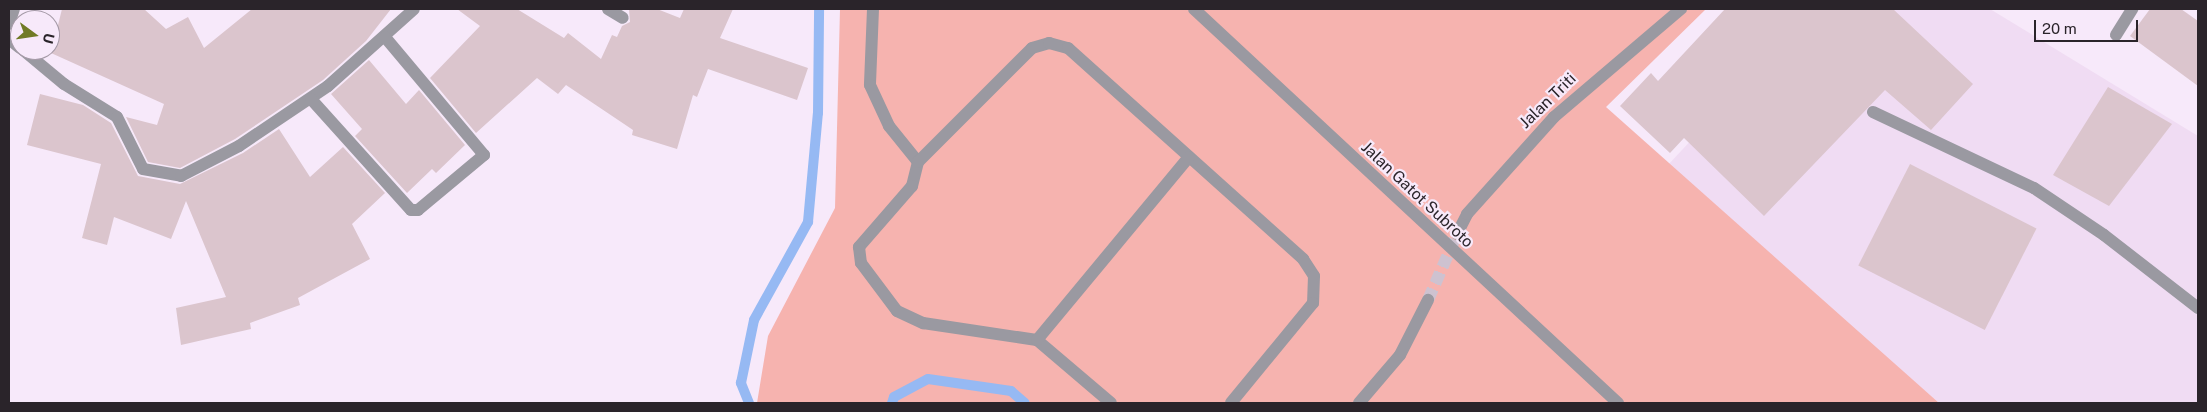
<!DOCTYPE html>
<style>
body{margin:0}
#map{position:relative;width:2207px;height:412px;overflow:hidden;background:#f7e9fa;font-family:"Public Sans",sans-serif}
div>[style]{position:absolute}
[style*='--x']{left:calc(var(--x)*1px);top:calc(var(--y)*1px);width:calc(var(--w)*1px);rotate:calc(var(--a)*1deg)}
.built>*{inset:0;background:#f0dcf3}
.green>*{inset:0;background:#f6b3af}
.stream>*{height:10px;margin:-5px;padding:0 5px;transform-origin:5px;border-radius:5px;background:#96b9f3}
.building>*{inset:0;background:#dbc5cd;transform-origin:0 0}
.minor-tunnel>*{height:12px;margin-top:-6px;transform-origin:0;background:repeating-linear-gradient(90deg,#cec2d0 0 12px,transparent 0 18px)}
.minor>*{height:12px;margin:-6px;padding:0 6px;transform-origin:6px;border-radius:6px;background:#9a99a1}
span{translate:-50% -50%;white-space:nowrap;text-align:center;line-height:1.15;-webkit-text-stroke:4.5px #f7e9fa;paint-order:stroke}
.street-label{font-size:16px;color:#2a242a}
.frame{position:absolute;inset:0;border:10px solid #2a242a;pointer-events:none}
.north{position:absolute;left:10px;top:10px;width:50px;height:50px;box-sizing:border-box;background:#f7e9fa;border:1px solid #a59aa7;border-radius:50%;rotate:104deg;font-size:14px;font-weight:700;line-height:20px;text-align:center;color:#2a242a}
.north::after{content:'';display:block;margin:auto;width:18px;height:22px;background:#717b26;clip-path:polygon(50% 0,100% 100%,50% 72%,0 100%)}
.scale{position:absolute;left:2034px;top:20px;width:104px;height:22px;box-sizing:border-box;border:2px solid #2a242a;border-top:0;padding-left:6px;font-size:15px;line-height:18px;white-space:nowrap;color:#2a242a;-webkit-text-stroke:4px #f7e9fa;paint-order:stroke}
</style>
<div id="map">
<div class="built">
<div style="clip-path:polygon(1814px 9px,1990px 9px,2198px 136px,2198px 403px,1939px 403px,1667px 166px)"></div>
</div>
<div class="green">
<div style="clip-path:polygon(840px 9px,1706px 9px,1606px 107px,1939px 403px,757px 403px,768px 336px,835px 208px)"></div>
</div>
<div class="stream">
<div style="--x:749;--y:403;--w:22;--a:-112"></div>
<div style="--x:741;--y:383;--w:64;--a:-78.3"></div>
<div style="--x:754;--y:320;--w:112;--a:-61.1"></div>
<div style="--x:808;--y:222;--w:109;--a:-84.8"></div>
<div style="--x:818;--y:113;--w:104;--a:-89.4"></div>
<div style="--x:892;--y:403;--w:6;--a:-72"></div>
<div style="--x:894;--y:397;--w:38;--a:-28"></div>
<div style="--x:928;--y:379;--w:84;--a:8.2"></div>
<div style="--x:1011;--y:391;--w:18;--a:41"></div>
</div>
<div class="building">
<div style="clip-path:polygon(62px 9px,144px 9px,166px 29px,188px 17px,204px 48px,252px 9px,391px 9px,366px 41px,323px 80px,235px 139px,180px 168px,148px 162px,126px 117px,157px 125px,164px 104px,51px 53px)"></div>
<div style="clip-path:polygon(457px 9px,517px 9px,564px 38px,568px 33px,601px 59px,612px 35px,617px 37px,622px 26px,630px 22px,629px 9px,657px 9px,680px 18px,684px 9px,733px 9px,720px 38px,808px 68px,797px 100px,708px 69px,697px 97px,693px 95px,677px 149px,632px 135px,633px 130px,566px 85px,558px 94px,537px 78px,476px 133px,430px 78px,480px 26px)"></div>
<div style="clip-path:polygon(1725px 9px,1893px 9px,1973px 84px,1931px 130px,1885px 90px,1764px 216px,1684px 138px,1670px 153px,1620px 106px,1651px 73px,1658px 81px)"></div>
<div style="clip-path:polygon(2150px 9px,2181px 9px,2198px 21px,2198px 86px,2130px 36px)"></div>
<div style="clip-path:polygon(369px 60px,406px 104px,419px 90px,465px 145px,436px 173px,432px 169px,407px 193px,355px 136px,362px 129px,331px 94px)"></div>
<div style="clip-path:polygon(2108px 87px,2172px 124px,2109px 206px,2053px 175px)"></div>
<div style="clip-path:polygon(40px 94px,83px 105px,111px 123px,138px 176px,180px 184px,243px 153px,279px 129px,310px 177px,343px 147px,385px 193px,352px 224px,370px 259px,298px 298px,300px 305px,250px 323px,251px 329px,181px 345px,176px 308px,226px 297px,186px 201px,171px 239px,114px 217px,107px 245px,82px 238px,101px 164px,27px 145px)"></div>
<div style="left:1910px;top:164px;width:142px;height:114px;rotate:27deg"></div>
</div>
<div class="minor-tunnel">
<div style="--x:1428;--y:300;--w:72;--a:-66.3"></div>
</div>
<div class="minor">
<div style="--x:608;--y:9;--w:17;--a:31"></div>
<div style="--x:873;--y:9;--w:76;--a:92.3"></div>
<div style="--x:870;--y:85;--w:45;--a:65.1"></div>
<div style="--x:889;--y:126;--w:46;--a:51.1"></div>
<div style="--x:918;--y:162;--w:25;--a:104"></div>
<div style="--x:912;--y:186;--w:81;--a:131"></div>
<div style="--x:859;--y:247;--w:16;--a:83"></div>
<div style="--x:861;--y:263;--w:60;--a:53.1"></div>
<div style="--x:897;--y:311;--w:29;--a:25"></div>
<div style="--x:923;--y:323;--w:115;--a:8.5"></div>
<div style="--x:1037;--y:340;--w:97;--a:40.4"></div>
<div style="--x:1194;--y:9;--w:579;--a:42.9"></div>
<div style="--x:9;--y:24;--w:16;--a:-72"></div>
<div style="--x:2116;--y:35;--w:31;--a:-58"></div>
<div style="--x:9;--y:39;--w:14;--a:39"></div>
<div style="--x:23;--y:50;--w:53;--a:39.7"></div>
<div style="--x:64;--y:84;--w:62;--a:31.9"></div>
<div style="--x:117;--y:117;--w:58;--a:63.4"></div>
<div style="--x:143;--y:169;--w:39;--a:10"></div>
<div style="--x:181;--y:176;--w:65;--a:-27.3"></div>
<div style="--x:239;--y:146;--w:107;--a:-34"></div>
<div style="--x:328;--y:86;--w:115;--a:-41.8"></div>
<div style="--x:311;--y:99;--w:149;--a:48"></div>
<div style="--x:411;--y:210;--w:7;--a:0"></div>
<div style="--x:418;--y:210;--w:86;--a:-39.8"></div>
<div style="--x:484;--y:155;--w:154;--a:-130"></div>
<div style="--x:1873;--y:112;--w:178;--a:25.3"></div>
<div style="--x:2034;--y:188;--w:84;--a:33.9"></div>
<div style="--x:2104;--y:235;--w:119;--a:37.8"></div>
<div style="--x:918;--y:162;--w:161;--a:-45"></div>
<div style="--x:1032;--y:48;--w:18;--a:-16"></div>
<div style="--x:1049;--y:43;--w:20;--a:15"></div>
<div style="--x:1068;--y:48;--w:316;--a:41.9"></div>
<div style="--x:1303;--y:259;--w:20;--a:57"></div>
<div style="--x:1314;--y:276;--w:27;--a:92"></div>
<div style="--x:1313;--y:303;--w:129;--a:129.4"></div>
<div style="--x:1457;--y:234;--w:22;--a:-63"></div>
<div style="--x:1467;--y:214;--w:130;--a:-48.1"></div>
<div style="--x:1554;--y:117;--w:167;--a:-40.4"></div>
<div style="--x:1037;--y:340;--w:238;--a:-50.3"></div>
<div style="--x:1359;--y:403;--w:63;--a:-49.5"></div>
<div style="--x:1400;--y:355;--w:62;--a:-63"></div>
</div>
<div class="street-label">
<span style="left:1548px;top:101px;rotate:-44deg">Jalan Triti</span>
<span style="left:1417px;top:195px;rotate:43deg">Jalan Gatot Subroto</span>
</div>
<div class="frame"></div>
<div class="north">U</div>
<div class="scale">20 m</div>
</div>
